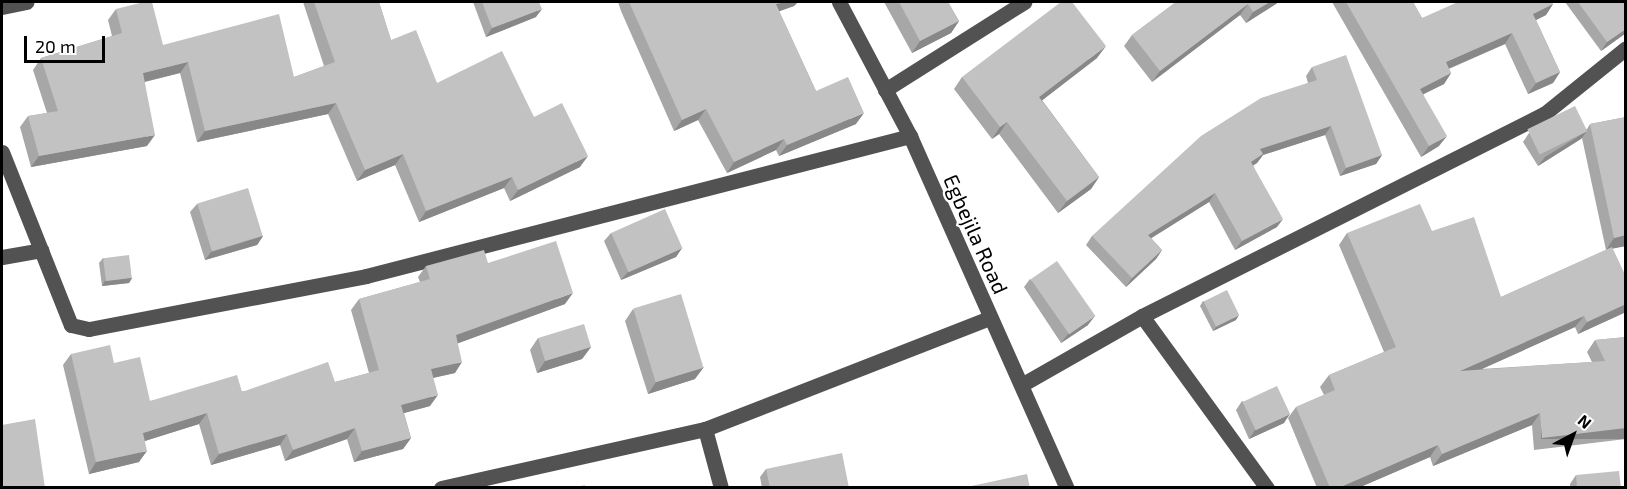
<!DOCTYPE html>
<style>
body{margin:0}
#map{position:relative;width:1627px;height:489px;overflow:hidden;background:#fff;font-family:"Exo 2",sans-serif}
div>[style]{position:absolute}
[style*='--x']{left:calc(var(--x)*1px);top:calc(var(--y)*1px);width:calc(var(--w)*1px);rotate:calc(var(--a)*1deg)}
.minor>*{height:15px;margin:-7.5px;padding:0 7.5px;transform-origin:7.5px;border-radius:7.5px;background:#525252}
.wall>*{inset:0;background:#a7a7a7}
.shaded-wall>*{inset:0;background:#888;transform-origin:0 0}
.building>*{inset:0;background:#c2c2c2;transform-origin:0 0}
span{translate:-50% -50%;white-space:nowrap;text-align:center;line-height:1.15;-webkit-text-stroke:4.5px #fff;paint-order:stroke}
.street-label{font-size:21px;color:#000}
.frame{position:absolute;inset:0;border:3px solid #000;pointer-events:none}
.north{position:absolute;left:1543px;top:405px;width:60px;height:60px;-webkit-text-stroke:4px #fff;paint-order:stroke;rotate:41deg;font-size:16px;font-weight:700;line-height:24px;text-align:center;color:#000}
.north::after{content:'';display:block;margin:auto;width:21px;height:27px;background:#000;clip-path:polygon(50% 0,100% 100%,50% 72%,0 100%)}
.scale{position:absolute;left:24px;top:36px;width:81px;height:27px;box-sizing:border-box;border:3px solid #000;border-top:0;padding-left:8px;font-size:18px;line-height:21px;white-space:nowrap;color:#000;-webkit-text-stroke:4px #fff;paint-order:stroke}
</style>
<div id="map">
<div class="minor">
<div style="--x:839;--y:2;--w:152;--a:62.1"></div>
<div style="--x:910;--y:136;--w:385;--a:66"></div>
<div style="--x:2;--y:7;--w:25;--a:-12"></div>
<div style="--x:885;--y:90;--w:165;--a:-32.3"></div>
<div style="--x:2;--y:152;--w:186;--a:68.3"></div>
<div style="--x:71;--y:325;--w:18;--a:13"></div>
<div style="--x:89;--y:329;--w:282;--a:-10.8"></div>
<div style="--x:366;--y:276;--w:562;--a:-14.43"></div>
<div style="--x:2;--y:257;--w:40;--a:-10"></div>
<div style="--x:1142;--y:316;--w:213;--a:54"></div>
<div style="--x:1023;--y:384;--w:137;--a:-29.7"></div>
<div style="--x:1142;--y:316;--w:450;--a:-26.7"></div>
<div style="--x:1544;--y:114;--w:105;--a:-38.8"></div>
<div style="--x:705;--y:429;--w:61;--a:74.8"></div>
<div style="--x:441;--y:488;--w:271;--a:-12.6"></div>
<div style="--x:705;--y:429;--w:306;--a:-21.3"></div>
</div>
<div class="wall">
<div style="clip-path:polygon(303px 2px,379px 2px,391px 40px,437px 83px,534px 117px,580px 167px,510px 201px,504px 188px,419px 222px,395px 165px,357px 181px,328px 114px,197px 142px,180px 73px,145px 82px,147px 146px,31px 167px,20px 127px,28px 116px,47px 113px,33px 70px,41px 58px,112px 36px,108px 20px,116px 9px,163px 45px,294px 77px,324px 66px)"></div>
<div style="clip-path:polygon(473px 2px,539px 2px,536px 17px,486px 37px)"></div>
<div style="clip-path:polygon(618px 2px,798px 2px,794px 6px,779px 11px,816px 91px,856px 124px,779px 156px,776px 150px,727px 173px,698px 120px,674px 131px,621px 11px)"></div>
<div style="clip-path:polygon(884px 2px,948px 2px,959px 21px,951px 33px,912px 53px)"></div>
<div style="clip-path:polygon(1176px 2px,1279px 2px,1246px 23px,1240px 15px,1152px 82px,1124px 46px,1132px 35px)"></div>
<div style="clip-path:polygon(1332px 2px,1413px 2px,1422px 18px,1553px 4px,1546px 15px,1536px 20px,1560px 72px,1553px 83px,1528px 94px,1505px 44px,1449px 69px,1451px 73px,1444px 84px,1423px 94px,1439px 146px,1421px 157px)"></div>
<div style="clip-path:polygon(1565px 2px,1626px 2px,1626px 33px,1601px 51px)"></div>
<div style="clip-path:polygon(1097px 58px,1042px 100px,1099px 177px,1091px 189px,1058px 213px,999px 134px,992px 139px,954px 89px,962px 77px)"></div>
<div style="clip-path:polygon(1312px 67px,1382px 155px,1376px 164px,1340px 176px,1325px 135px,1263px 155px,1257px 163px,1253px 165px,1277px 227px,1235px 250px,1209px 202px,1151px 238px,1162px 250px,1156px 259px,1126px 287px,1086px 245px,1092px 236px,1308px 83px,1306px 76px)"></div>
<div style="clip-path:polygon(1626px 117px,1626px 246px,1612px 248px,1626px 277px,1626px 312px,1578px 334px,1575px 327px,1481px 369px,1592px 362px,1587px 352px,1595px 340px,1626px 337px,1626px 439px,1534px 450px,1532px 425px,1433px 466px,1430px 457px,1358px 488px,1317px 488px,1288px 418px,1296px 407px,1324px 395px,1320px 387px,1329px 375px,1384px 352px,1339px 245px,1347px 233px,1432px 231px,1501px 297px,1606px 250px,1582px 138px,1538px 166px,1523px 142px,1529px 133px,1587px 129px,1590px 124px)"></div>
<div style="clip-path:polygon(197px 204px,263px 236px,257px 245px,205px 260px,190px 212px)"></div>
<div style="clip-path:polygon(611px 233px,682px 248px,676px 257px,621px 280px,604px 241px)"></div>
<div style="clip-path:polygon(103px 258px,132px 278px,129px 283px,102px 286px,99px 263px)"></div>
<div style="clip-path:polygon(488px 263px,565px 304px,458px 343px,455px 373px,433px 378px,430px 406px,404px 413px,411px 438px,403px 449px,354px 462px,347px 439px,285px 461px,280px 445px,211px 465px,199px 424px,145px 441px,139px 462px,89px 474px,63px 365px,71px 354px,114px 363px,150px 401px,335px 382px,369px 373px,351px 310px,359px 299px,420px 282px,418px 277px,426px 266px)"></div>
<div style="clip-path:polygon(1030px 279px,1088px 325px,1061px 343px,1024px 287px)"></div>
<div style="clip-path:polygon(1203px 301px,1236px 320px,1213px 331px,1200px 306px)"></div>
<div style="clip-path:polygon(633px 309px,695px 379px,648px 394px,625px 321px)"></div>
<div style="clip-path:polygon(538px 338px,591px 347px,582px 359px,537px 373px,530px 350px)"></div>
<div style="clip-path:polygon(1242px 401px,1284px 423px,1249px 439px,1236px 410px)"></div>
<div style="clip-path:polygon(766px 469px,849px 488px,762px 488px,760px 477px)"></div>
<div style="clip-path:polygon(1576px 475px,1621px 488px,1570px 488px,1570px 484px)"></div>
</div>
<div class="shaded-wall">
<div style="clip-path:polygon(785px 2px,798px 2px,794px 6px,769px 15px,776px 4px)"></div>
<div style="clip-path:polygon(1270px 2px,1279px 2px,1246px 23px,1253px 12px)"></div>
<div style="clip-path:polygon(1248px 4px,1240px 15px,1152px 82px,1160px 71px)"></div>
<div style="clip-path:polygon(1553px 4px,1546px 15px,1526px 25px,1533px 14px)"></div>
<div style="clip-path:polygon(542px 9px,536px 17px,486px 37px,492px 28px)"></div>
<div style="clip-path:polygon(959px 21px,951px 33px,912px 53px,920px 41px)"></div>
<div style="clip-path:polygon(1626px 29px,1626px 33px,1601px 51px,1607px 42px)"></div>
<div style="clip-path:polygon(1512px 33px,1505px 44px,1438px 73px,1446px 62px)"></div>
<div style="clip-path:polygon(1106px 46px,1097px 58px,1031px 109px,1039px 97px)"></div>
<div style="clip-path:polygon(188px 62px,180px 73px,135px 84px,143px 73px)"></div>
<div style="clip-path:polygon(1560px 72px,1553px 83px,1528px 94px,1536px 83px)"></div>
<div style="clip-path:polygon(1451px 73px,1444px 84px,1412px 100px,1420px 89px)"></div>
<div style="clip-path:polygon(336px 103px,328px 114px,197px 142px,205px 131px)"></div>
<div style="clip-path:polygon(706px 109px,698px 120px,674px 131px,682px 120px)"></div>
<div style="clip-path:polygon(864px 113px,856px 124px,779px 156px,787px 145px)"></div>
<div style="clip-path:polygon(1007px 122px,999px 134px,992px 139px,1000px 127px)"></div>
<div style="clip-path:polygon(1331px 126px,1325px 135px,1263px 155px,1257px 163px,1245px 171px,1260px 149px)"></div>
<div style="clip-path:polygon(1587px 131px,1581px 139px,1538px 166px,1545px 157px)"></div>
<div style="clip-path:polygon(155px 135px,147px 146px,31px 167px,39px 156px)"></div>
<div style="clip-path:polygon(1447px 136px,1439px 146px,1421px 157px,1429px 146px)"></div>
<div style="clip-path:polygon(784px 139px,776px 150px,727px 173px,734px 162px)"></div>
<div style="clip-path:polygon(403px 154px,395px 165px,357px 181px,365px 170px)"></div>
<div style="clip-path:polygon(1382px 155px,1376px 164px,1340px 176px,1346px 168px)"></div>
<div style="clip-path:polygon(588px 156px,580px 167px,510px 201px,518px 190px)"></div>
<div style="clip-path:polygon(512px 177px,504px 188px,419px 222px,426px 211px)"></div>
<div style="clip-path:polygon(1099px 177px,1091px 189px,1058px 213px,1067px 201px)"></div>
<div style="clip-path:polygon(1215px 193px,1209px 202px,1142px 244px,1148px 235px)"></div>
<div style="clip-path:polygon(1283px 219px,1277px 227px,1235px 250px,1242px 241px)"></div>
<div style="clip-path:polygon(1626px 235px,1626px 246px,1606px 250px,1614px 238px)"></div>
<div style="clip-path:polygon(263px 236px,257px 245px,205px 260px,211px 252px)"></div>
<div style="clip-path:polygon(682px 248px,676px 257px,621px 280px,628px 272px)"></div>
<div style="clip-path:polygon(1162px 250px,1156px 259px,1126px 287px,1132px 278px)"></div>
<div style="clip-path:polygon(132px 278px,129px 283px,102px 286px,105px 281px)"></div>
<div style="clip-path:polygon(573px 293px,565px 304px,448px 347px,456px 335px)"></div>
<div style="clip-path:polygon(1626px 304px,1626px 312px,1578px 334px,1587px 322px)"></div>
<div style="clip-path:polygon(1239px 315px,1236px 320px,1213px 331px,1216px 327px)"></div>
<div style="clip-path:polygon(1095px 316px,1088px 325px,1061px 343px,1068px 334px)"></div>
<div style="clip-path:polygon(1584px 316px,1575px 327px,1451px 383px,1460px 371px)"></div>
<div style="clip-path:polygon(591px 347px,582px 359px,537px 373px,545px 361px)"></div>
<div style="clip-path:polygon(462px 362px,455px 373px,423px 380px,431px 369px)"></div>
<div style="clip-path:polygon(704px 367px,695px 379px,648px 394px,656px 382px)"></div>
<div style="clip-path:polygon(438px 395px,430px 406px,393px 416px,401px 405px)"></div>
<div style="clip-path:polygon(207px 413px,199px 424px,135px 444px,143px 433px)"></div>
<div style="clip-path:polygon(1540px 413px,1532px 425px,1433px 466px,1442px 454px)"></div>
<div style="clip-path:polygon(1290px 414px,1284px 423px,1249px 439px,1255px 430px)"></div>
<div style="clip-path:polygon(355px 428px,347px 439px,285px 461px,293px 450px)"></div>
<div style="left:1626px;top:428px;width:11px;height:85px;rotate:90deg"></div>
<div style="clip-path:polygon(287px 434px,280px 445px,211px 465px,219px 454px)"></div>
<div style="clip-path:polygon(411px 438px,403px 449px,354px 462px,362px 451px)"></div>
<div style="clip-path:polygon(1438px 445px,1430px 457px,1358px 488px,1338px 488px)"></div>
<div style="clip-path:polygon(147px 451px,139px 462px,89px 474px,96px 462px)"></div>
</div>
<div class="building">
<div style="clip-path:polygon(144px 2px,152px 2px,163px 45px,279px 14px,294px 77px,335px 62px,314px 2px,379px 2px,391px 40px,416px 30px,437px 83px,502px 51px,534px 117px,562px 103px,588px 156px,518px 190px,512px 177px,426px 211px,403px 154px,365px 170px,336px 103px,205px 131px,188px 62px,143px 73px,155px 135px,39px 156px,28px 116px,58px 111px,41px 58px,122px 33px,116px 9px)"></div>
<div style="clip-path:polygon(482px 2px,539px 2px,542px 9px,492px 28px)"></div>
<div style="clip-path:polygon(629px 2px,785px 2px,776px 4px,816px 91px,848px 77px,864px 113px,787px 145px,784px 139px,734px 162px,706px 109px,682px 120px)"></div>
<div style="clip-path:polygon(899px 2px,948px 2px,959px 21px,920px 41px)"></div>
<div style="clip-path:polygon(1061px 2px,1072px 2px,1106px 46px,1039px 97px,1099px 177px,1067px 201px,1007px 122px,1000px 127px,962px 77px)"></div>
<div style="clip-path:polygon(1176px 2px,1270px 2px,1253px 12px,1248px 4px,1160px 71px,1132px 35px)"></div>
<div style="clip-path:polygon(1346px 2px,1413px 2px,1422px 18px,1458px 2px,1552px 2px,1553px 4px,1533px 14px,1560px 72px,1536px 83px,1512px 33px,1446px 62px,1451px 73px,1420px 89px,1447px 136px,1429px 146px)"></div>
<div style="clip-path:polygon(1578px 2px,1626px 2px,1626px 29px,1607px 42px)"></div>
<div style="clip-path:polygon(1346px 55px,1382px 155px,1346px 168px,1331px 126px,1260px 149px,1263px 154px,1251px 162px,1283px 219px,1242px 241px,1215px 193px,1148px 235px,1162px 250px,1132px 278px,1092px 236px,1201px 136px,1261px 98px,1317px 80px,1312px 67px)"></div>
<div style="left:1575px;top:106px;width:28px;height:53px;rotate:64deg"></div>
<div style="clip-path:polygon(1626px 117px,1626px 235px,1614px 238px,1590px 124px)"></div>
<div style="left:248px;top:188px;width:50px;height:53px;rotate:73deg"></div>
<div style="clip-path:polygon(1420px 204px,1432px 231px,1474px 217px,1501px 297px,1612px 247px,1626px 277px,1626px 304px,1587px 322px,1584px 316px,1460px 371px,1605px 361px,1595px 340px,1626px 337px,1626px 428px,1542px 438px,1540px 413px,1442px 454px,1438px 445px,1338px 488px,1330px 488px,1296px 407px,1335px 390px,1329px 375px,1396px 347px,1347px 233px)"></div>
<div style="left:665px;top:209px;width:43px;height:59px;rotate:66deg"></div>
<div style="clip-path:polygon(556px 241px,573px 293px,456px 335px,462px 362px,431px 369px,438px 395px,401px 405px,411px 438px,362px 451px,355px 428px,293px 450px,287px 434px,219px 454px,207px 413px,143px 433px,147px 451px,96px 462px,71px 354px,110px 345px,114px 363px,140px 357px,150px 401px,237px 375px,242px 392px,328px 362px,335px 382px,379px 370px,359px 299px,430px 279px,426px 266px,484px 250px,488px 263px)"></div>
<div style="left:129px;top:255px;width:23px;height:26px;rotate:83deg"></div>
<div style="left:1057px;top:261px;width:67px;height:32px;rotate:55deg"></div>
<div style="left:1227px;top:290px;width:28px;height:26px;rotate:64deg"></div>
<div style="left:681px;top:294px;width:77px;height:50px;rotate:73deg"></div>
<div style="left:584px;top:324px;width:24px;height:48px;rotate:73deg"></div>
<div style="left:1277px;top:386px;width:31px;height:38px;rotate:65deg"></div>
<div style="clip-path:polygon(35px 419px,45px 488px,2px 488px,2px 425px)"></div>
<div style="clip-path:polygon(842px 453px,849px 488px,770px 488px,766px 469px)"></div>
<div style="clip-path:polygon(1619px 471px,1621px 488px,1577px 488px,1576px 475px)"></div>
<div style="clip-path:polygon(1027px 474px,1030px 488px,962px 488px)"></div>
<div style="clip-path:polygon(585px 485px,585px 488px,572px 488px)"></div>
</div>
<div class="street-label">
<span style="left:976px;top:234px;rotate:66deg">Egbejila Road</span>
</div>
<div class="frame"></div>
<div class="north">N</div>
<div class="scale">20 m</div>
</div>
